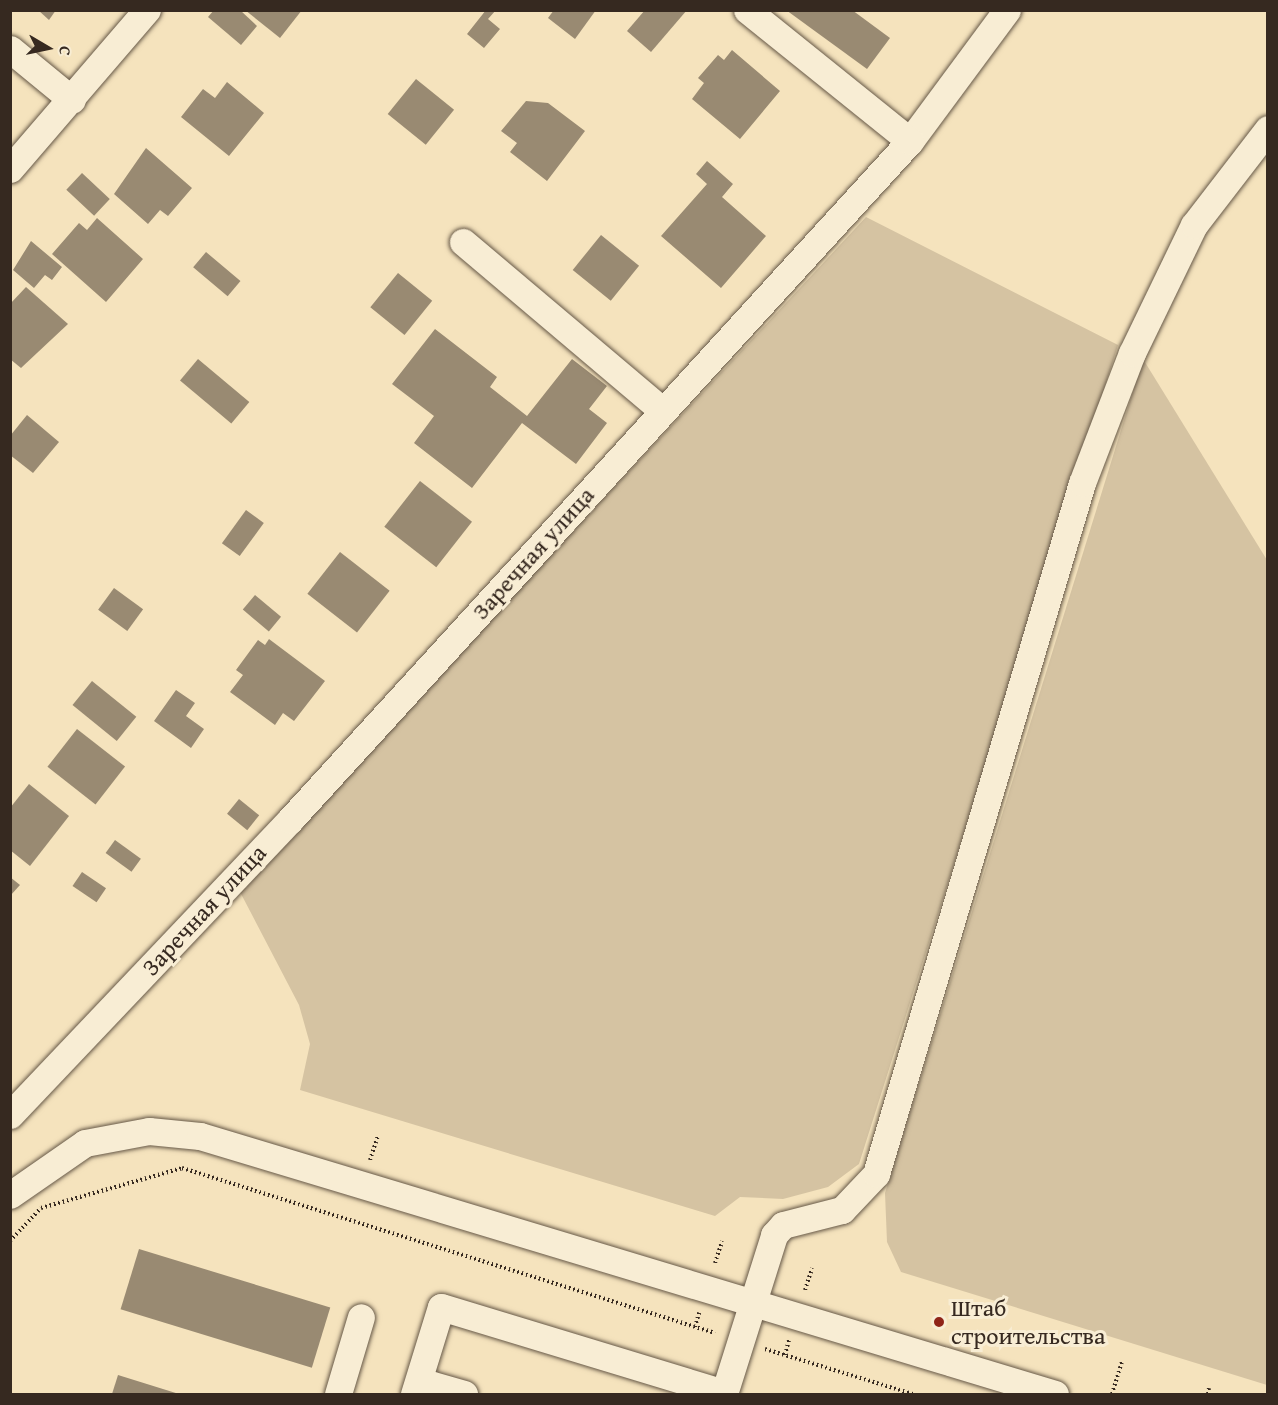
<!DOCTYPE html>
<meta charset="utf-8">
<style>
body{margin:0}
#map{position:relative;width:1278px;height:1405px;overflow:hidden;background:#f5e3bd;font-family:"Gentium Book Plus",serif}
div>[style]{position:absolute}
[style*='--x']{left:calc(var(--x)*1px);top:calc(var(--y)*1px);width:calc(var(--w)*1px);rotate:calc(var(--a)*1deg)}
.green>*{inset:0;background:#d5c3a2}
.building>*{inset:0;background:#998a72;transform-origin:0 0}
.path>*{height:4px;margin-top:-2px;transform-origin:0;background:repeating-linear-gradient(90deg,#362920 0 1.5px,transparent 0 4.5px)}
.roads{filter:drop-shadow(0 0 2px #665847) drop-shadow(0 0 2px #665847)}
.minor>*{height:27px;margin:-13.5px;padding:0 13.5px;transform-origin:13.5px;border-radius:13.5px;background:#f8edd4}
.dots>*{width:16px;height:16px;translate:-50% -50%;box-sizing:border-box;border:3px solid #f8edd4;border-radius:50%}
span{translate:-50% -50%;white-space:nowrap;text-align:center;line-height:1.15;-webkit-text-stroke:6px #f8edd4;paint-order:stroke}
.street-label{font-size:24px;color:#362920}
.poi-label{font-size:24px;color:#362920}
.left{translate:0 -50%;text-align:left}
.frame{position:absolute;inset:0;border:12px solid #362920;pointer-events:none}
.north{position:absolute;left:18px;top:18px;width:60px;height:60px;-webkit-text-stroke:4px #f8edd4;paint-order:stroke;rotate:99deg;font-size:16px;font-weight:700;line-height:24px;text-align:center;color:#362920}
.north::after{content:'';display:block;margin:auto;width:21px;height:27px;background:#362920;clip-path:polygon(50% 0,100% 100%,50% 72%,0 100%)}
</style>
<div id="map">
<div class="green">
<div style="clip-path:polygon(866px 217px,1118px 345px,859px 1164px,828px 1187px,783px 1199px,740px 1197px,715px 1216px,300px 1090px,310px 1044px,299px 1005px,239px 890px)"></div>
<div style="clip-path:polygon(1143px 359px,1267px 560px,1267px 1385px,901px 1272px,887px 1242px,885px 1193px)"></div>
</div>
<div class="building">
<div style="clip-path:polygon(38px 10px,56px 10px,49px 20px)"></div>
<div style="clip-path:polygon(214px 10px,240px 10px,257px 26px,241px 45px,208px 17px)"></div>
<div style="clip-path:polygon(245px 10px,302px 10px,280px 38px)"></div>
<div style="clip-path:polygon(486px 10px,496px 10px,488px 19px,500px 29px,484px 48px,467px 34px)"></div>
<div style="clip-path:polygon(554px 10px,596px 10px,575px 39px,548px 18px)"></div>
<div style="clip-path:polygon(645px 10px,687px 10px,651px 52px,627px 31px)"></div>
<div style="clip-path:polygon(786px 10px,852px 10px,890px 38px,867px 69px)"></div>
<div style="clip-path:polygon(732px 50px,780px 91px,740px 139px,692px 99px,704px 83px,698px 78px,718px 55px,724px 60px)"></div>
<div style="left:416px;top:79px;width:49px;height:45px;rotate:39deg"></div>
<div style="clip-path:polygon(227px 82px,264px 113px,229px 156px,181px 117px,203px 89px,215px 98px)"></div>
<div style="clip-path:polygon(526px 101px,548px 103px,585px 131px,547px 181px,510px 152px,517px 143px,501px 131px)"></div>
<div style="clip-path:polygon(146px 148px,192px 188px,168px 216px,160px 210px,148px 224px,114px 194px)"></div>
<div style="clip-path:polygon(707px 161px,733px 184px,722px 197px,766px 236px,721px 288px,661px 236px,707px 184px,696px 174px)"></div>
<div style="left:82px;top:173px;width:38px;height:23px;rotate:43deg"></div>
<div style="clip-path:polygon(97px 218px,143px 259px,106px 302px,52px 254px,79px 223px,87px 230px)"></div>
<div style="left:601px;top:235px;width:49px;height:45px;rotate:39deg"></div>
<div style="clip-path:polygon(31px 241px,62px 267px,52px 280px,45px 275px,34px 288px,13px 270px)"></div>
<div style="left:206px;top:252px;width:45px;height:20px;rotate:40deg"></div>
<div style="left:398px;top:273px;width:44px;height:44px;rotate:39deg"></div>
<div style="clip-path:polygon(26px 287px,68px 324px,21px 368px,10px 359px,10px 304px)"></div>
<div style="clip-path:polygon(435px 329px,497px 377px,490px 387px,527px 416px,572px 359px,607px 386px,589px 409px,607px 423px,576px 464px,522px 423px,472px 488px,414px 443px,434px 416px,392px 384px)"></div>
<div style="left:198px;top:359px;width:67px;height:28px;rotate:40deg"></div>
<div style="clip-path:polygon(27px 415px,59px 442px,33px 473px,10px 455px,10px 436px)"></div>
<div style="left:420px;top:481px;width:66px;height:58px;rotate:38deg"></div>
<div style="left:246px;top:510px;width:22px;height:41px;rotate:36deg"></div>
<div style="left:340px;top:552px;width:63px;height:53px;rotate:38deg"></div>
<div style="left:114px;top:588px;width:36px;height:27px;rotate:36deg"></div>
<div style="left:255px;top:595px;width:34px;height:19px;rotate:40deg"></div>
<div style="clip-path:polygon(269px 639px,325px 681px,294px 721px,283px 713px,275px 725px,230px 692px,243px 675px,236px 670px,258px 640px,265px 645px)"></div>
<div style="left:92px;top:681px;width:57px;height:31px;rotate:39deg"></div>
<div style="clip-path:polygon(176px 690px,195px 703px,186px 716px,204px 729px,191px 748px,154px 721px)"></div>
<div style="left:77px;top:729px;width:61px;height:48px;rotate:38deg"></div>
<div style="clip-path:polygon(29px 784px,69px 816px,30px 866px,10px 850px,10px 808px)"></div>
<div style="left:239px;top:799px;width:26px;height:19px;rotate:39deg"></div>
<div style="left:115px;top:840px;width:32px;height:16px;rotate:36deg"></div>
<div style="left:82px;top:872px;width:29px;height:17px;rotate:34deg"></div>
<div style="clip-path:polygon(10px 877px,20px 885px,10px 896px)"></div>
<div style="left:139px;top:1249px;width:200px;height:63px;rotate:17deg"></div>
<div style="clip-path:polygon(118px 1375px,179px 1394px,112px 1394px)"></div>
</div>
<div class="path">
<div style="--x:370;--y:1160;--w:26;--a:-72"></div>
<div style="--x:10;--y:1241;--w:45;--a:-46.8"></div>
<div style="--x:41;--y:1208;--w:147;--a:-15.8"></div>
<div style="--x:182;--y:1168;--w:558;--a:17.2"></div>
<div style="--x:715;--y:1263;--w:23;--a:-72"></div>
<div style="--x:805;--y:1290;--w:23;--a:-72"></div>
<div style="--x:695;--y:1327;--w:15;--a:-74"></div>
<div style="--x:765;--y:1349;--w:155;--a:16.9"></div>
<div style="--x:785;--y:1355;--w:16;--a:-75"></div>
<div style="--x:1112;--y:1394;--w:34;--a:-73"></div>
<div style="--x:1208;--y:1394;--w:6;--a:-81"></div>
</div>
<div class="roads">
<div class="minor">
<div style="--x:10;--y:49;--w:80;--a:39.4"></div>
<div style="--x:910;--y:141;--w:163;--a:-53.5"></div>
<div style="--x:10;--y:169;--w:210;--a:-49.3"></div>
<div style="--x:463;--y:242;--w:262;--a:40.2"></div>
<div style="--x:10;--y:1115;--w:407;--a:-46.5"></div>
<div style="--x:290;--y:820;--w:919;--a:-47.6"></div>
<div style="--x:910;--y:141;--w:209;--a:-141.2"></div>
<div style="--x:10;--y:1195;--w:91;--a:-34.7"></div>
<div style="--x:85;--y:1143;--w:65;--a:-10.6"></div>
<div style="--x:149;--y:1131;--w:51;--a:5.6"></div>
<div style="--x:200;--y:1136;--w:893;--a:16.79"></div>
<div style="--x:419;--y:1381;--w:47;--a:16.1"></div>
<div style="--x:338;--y:1394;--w:80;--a:-73.4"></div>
<div style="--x:414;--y:1394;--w:91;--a:-72.8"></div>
<div style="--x:441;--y:1307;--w:296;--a:16.9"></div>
<div style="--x:724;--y:1394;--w:167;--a:-72.5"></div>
<div style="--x:774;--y:1235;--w:13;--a:-48"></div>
<div style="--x:783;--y:1225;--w:61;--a:-14.3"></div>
<div style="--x:842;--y:1210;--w:50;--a:-46.6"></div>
<div style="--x:876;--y:1174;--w:721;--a:-73.4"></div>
<div style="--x:1082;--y:483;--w:139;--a:-69"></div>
<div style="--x:1132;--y:353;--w:142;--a:-64.2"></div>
<div style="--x:1194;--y:225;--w:121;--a:-52.4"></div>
</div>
</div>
<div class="dots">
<div style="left:939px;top:1322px;background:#8f2418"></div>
</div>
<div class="street-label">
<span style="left:533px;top:553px;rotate:-48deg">Заречная улица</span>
<span style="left:204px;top:910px;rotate:-47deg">Заречная улица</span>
</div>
<div class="poi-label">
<span class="left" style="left:951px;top:1322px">Штаб<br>строительства</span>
</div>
<div class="frame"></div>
<div class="north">С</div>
</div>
